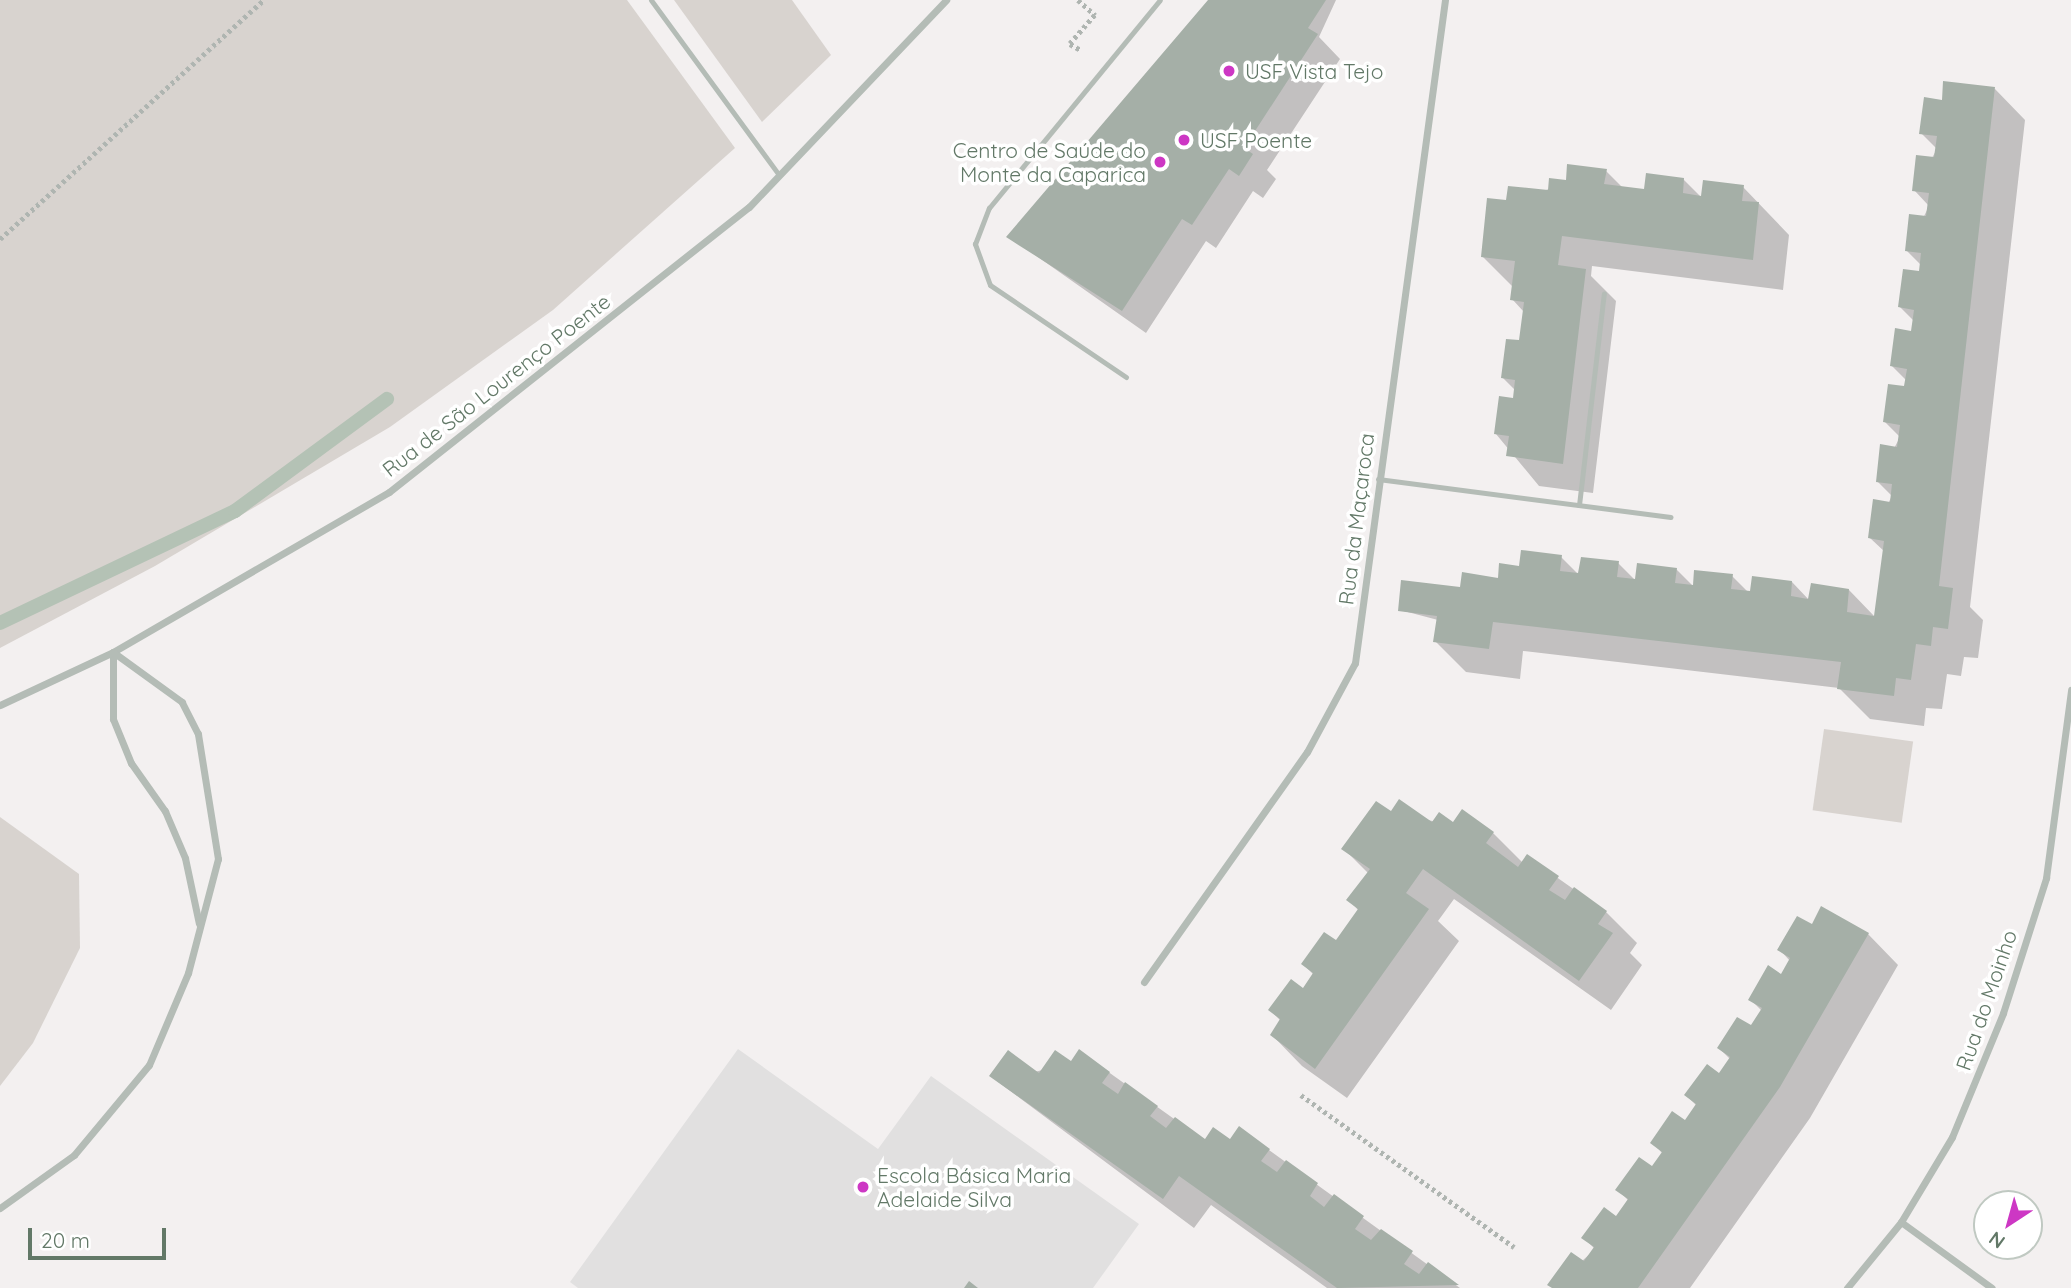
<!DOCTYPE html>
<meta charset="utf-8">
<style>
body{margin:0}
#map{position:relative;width:2071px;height:1288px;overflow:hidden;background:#f3f0f0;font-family:Quicksand,sans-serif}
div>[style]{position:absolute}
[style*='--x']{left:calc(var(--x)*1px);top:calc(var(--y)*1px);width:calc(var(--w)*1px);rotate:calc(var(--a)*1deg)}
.built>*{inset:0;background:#e1e0e0}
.green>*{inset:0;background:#d8d3cf;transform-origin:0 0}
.shadow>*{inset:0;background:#0003}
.stream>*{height:14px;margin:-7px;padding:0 7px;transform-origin:7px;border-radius:7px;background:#b4c2b5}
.building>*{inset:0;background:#a5afa7}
.path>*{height:4.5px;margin-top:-2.25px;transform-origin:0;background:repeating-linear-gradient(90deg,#afb5b1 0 3.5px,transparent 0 7px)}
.lane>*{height:5px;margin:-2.5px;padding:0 2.5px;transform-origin:2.5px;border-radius:2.5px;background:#b4bcb6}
.street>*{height:7px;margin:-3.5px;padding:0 3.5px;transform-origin:3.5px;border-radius:3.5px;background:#b4bcb6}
.dots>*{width:19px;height:19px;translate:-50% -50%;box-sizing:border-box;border:4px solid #fff;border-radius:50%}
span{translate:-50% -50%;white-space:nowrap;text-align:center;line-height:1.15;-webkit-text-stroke:7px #fff;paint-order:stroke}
.poi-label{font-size:21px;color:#627867}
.left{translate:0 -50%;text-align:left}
.right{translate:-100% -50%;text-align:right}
.street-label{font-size:21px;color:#627867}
.north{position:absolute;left:1973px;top:1190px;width:70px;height:70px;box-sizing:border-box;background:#fff;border:2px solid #c0c9c2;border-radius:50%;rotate:216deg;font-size:19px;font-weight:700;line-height:28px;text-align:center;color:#627867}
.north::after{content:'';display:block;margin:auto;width:24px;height:32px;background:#cd37c4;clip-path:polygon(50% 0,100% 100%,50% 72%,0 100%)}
.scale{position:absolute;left:28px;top:1228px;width:138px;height:32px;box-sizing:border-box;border:4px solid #627867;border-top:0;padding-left:9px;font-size:21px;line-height:24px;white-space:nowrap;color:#627867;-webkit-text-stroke:5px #fff;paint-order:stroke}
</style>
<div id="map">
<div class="built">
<div style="clip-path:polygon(738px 1049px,878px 1149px,931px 1076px,1139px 1224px,1093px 1288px,578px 1288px,570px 1282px)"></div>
</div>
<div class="green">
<div style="clip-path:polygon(0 0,627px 0,735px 148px,553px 310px,390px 427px,155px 566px,0 648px)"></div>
<div style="clip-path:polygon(674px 0,792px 0,831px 55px,762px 122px)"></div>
<div style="left:1824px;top:729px;width:90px;height:82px;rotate:8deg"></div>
<div style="clip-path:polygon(0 817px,79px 874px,80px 948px,33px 1043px,0 1086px)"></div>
</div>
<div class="shadow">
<div style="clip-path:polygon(1211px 0,1336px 0,1319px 37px,1340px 59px,1267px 170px,1276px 179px,1263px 198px,1253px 191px,1216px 248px,1206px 241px,1146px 333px,1028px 250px)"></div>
<div style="clip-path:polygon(1995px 89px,2025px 120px,1970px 607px,1983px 620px,1978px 658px,1964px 657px,1961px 676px,1947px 674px,1942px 709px,1926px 708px,1924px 726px,1870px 719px,1839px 688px,1523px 651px,1520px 679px,1466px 672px,1435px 641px,1438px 620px,1400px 610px,1561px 557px,1580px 576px,1618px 563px,1637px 582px,1676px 569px,1694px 587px,1732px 576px,1751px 595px,1792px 582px,1810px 601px,1849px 590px,1876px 618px,1885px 552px,1870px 538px,1892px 496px,1877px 481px,1900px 437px,1885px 422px,1907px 381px,1892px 366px,1913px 333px,1914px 321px,1900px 307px,1922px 266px,1907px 251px,1929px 206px,1914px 190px,1937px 149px,1921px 133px,1943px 102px)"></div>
<div style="clip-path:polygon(1606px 171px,1623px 188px,1645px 191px,1683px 179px,1702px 198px,1743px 187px,1789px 235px,1783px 290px,1592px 266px,1591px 276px,1616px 301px,1593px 493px,1539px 486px,1496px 434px,1514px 400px,1516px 391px,1503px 378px,1521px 342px,1524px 312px,1512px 299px,1513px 287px,1482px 256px,1508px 202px)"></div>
<div style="clip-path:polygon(1392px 813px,1493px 833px,1523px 863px,1528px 857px,1606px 912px,1637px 943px,1630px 953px,1642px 965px,1611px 1010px,1454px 899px,1438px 921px,1459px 941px,1347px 1098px,1302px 1066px,1272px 1035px,1281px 1021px,1270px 1010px,1303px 990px,1314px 975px,1303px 964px,1336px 943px,1359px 911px,1349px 900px,1368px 873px,1344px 849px)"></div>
<div style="clip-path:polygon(1812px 926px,1868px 934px,1898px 965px,1810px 1118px,1690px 1288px,1553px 1288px,1595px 1249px,1584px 1238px,1617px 1218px,1629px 1201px,1618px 1190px,1652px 1169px,1663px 1154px,1652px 1142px,1685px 1122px,1697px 1106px,1686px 1095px,1719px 1075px,1730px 1059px,1719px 1048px,1751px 1028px,1762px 1011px,1750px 999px,1782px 976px,1790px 961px,1780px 950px)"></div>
<div style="clip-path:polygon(1079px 1051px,1205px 1141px,1269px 1150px,1460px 1288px,1327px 1288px,1211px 1205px,1194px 1228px,997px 1081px,1071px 1063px)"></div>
</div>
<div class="stream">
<div style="--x:0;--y:623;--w:260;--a:-25.5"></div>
<div style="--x:235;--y:511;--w:189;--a:-36.4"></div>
</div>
<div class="building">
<div style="clip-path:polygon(1208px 0,1326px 0,1308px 28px,1318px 34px,1244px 148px,1253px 154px,1239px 176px,1229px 169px,1192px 225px,1182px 219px,1122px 311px,1006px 237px)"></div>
<div style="clip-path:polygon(1943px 81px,1995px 87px,1939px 586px,1953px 588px,1948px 629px,1933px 627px,1931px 646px,1916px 644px,1911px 680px,1896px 678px,1894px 696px,1837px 689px,1841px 662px,1493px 622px,1489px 649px,1433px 642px,1437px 616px,1398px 611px,1401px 580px,1460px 587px,1462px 572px,1498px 578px,1499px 563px,1519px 566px,1521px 550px,1562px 555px,1560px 571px,1578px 573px,1581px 557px,1619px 561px,1617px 577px,1635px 579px,1637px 563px,1677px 568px,1675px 583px,1693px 585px,1694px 570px,1733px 574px,1731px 589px,1750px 591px,1752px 576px,1792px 581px,1791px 596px,1808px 599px,1811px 583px,1849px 589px,1847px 612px,1874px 616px,1884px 541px,1868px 538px,1873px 499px,1890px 502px,1892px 484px,1876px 482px,1880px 444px,1897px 447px,1900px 425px,1883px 422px,1888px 384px,1904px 386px,1907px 369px,1890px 366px,1895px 328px,1911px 331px,1914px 310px,1898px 307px,1903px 269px,1919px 271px,1921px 253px,1905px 251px,1909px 214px,1926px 216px,1929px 193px,1912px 191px,1916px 155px,1934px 157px,1937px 136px,1919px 134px,1924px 97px,1942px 100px)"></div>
<div style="clip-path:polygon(1567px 164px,1607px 169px,1604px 184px,1644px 189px,1646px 173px,1684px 178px,1683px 193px,1701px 196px,1703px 180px,1744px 185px,1742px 201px,1759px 202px,1753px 260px,1562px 236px,1558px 265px,1586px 269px,1563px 464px,1506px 456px,1509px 436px,1494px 434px,1499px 396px,1513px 398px,1515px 380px,1501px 378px,1506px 339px,1519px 340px,1524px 302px,1510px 300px,1515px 261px,1481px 257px,1487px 198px,1506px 200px,1508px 186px,1548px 190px,1549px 178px,1566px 180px)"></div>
<div style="clip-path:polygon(1399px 799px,1432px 822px,1439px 812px,1453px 822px,1462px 809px,1494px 832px,1486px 843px,1518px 867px,1527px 854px,1559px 876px,1549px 890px,1565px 900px,1574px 887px,1607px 911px,1598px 924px,1613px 933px,1579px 981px,1423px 869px,1406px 893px,1429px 909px,1315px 1069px,1270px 1035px,1280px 1019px,1268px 1010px,1291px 979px,1303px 988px,1313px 973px,1301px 964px,1324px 932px,1336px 940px,1358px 909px,1346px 900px,1370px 869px,1341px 849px,1376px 801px,1391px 811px)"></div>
<div style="clip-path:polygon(1821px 906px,1869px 933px,1780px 1087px,1638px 1288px,1552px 1288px,1547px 1285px,1571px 1252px,1584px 1261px,1594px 1247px,1581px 1238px,1604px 1207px,1616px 1216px,1628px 1199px,1615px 1190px,1639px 1157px,1652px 1166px,1662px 1152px,1650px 1143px,1672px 1111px,1685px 1120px,1696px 1104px,1684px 1095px,1707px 1064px,1719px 1073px,1730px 1057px,1717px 1048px,1737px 1017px,1751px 1025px,1762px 1008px,1748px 1000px,1768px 965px,1781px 974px,1790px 958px,1777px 950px,1797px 916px,1812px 924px)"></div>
<div style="clip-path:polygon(1079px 1049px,1110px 1072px,1102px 1083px,1118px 1094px,1125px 1082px,1158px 1106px,1150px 1116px,1166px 1128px,1175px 1117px,1205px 1139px,1213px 1127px,1230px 1139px,1239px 1126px,1270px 1149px,1261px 1161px,1277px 1172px,1286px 1160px,1318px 1183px,1310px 1196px,1324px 1207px,1334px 1194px,1364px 1216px,1355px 1229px,1371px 1240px,1381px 1229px,1413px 1251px,1404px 1264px,1419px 1274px,1428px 1262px,1459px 1285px,1337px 1288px,1179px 1176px,1163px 1199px,989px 1076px,1008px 1050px,1039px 1073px,1055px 1050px,1071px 1061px)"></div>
<div style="clip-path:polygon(969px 1281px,978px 1288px,964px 1288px)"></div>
</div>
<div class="path">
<div style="--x:1078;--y:0;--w:23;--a:41"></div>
<div style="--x:1095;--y:15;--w:38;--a:131"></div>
<div style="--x:1070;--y:44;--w:13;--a:29"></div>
<div style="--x:0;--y:239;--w:356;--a:-42.2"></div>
<div style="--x:1301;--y:1095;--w:262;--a:35.5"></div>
</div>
<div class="lane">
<div style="--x:651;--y:0;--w:217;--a:53.8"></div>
<div style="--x:1126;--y:377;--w:164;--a:-145.9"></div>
<div style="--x:990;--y:285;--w:44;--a:-110.1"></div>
<div style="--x:975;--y:244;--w:39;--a:-69"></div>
<div style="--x:989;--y:208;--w:269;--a:-50.6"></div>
<div style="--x:1378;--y:479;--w:295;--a:7.4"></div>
<div style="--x:1579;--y:505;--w:213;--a:-83.3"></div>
</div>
<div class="street">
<div style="--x:113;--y:652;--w:67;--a:90"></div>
<div style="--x:113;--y:719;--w:48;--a:67.8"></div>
<div style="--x:131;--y:763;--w:59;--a:54.7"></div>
<div style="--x:165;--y:811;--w:51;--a:66.9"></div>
<div style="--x:185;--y:858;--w:67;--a:78"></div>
<div style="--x:0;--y:705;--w:125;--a:-25.1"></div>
<div style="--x:113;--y:652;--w:319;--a:-30.1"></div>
<div style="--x:389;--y:492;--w:459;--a:-38.4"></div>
<div style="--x:749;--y:207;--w:286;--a:-46.4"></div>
<div style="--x:1144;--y:982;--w:282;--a:-54.7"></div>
<div style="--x:1307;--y:752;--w:101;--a:-61.7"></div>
<div style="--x:1355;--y:663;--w:669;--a:-82.27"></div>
<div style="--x:0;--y:1208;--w:91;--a:-35.6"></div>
<div style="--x:74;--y:1155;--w:117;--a:-50.2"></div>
<div style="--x:149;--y:1065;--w:100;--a:-67"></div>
<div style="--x:188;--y:973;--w:118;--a:-75.3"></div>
<div style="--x:218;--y:859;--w:127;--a:-99.1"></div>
<div style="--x:198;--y:734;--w:36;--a:-117"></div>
<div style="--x:182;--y:702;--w:85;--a:-144.1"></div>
<div style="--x:1901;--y:1222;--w:112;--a:36"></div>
<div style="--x:1847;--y:1288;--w:85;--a:-50.7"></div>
<div style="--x:1901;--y:1222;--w:99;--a:-59"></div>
<div style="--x:1952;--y:1137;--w:134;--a:-67.6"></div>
<div style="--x:2003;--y:1013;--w:142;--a:-72.3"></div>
<div style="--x:2046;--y:878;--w:190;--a:-82.4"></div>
</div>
<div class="dots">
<div style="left:1229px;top:71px;background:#cd37c4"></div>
<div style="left:1184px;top:140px;background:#cd37c4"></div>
<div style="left:1160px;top:162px;background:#cd37c4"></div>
<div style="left:863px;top:1187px;background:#cd37c4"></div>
</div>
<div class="poi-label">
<span class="left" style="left:1245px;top:71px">USF Vista Tejo</span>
<span class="left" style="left:1200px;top:140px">USF Poente</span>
<span class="right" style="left:1146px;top:162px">Centro de Saúde do<br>Monte da Caparica</span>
<span class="left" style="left:877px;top:1187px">Escola Básica Maria<br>Adelaide Silva</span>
</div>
<div class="street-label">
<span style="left:496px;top:385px;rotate:-38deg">Rua de São Lourenço Poente</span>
<span style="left:1356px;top:519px;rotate:-83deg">Rua da Maçaroca</span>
<span style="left:1986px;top:1000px;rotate:-71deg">Rua do Moinho</span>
</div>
<div class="north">N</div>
<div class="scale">20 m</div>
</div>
